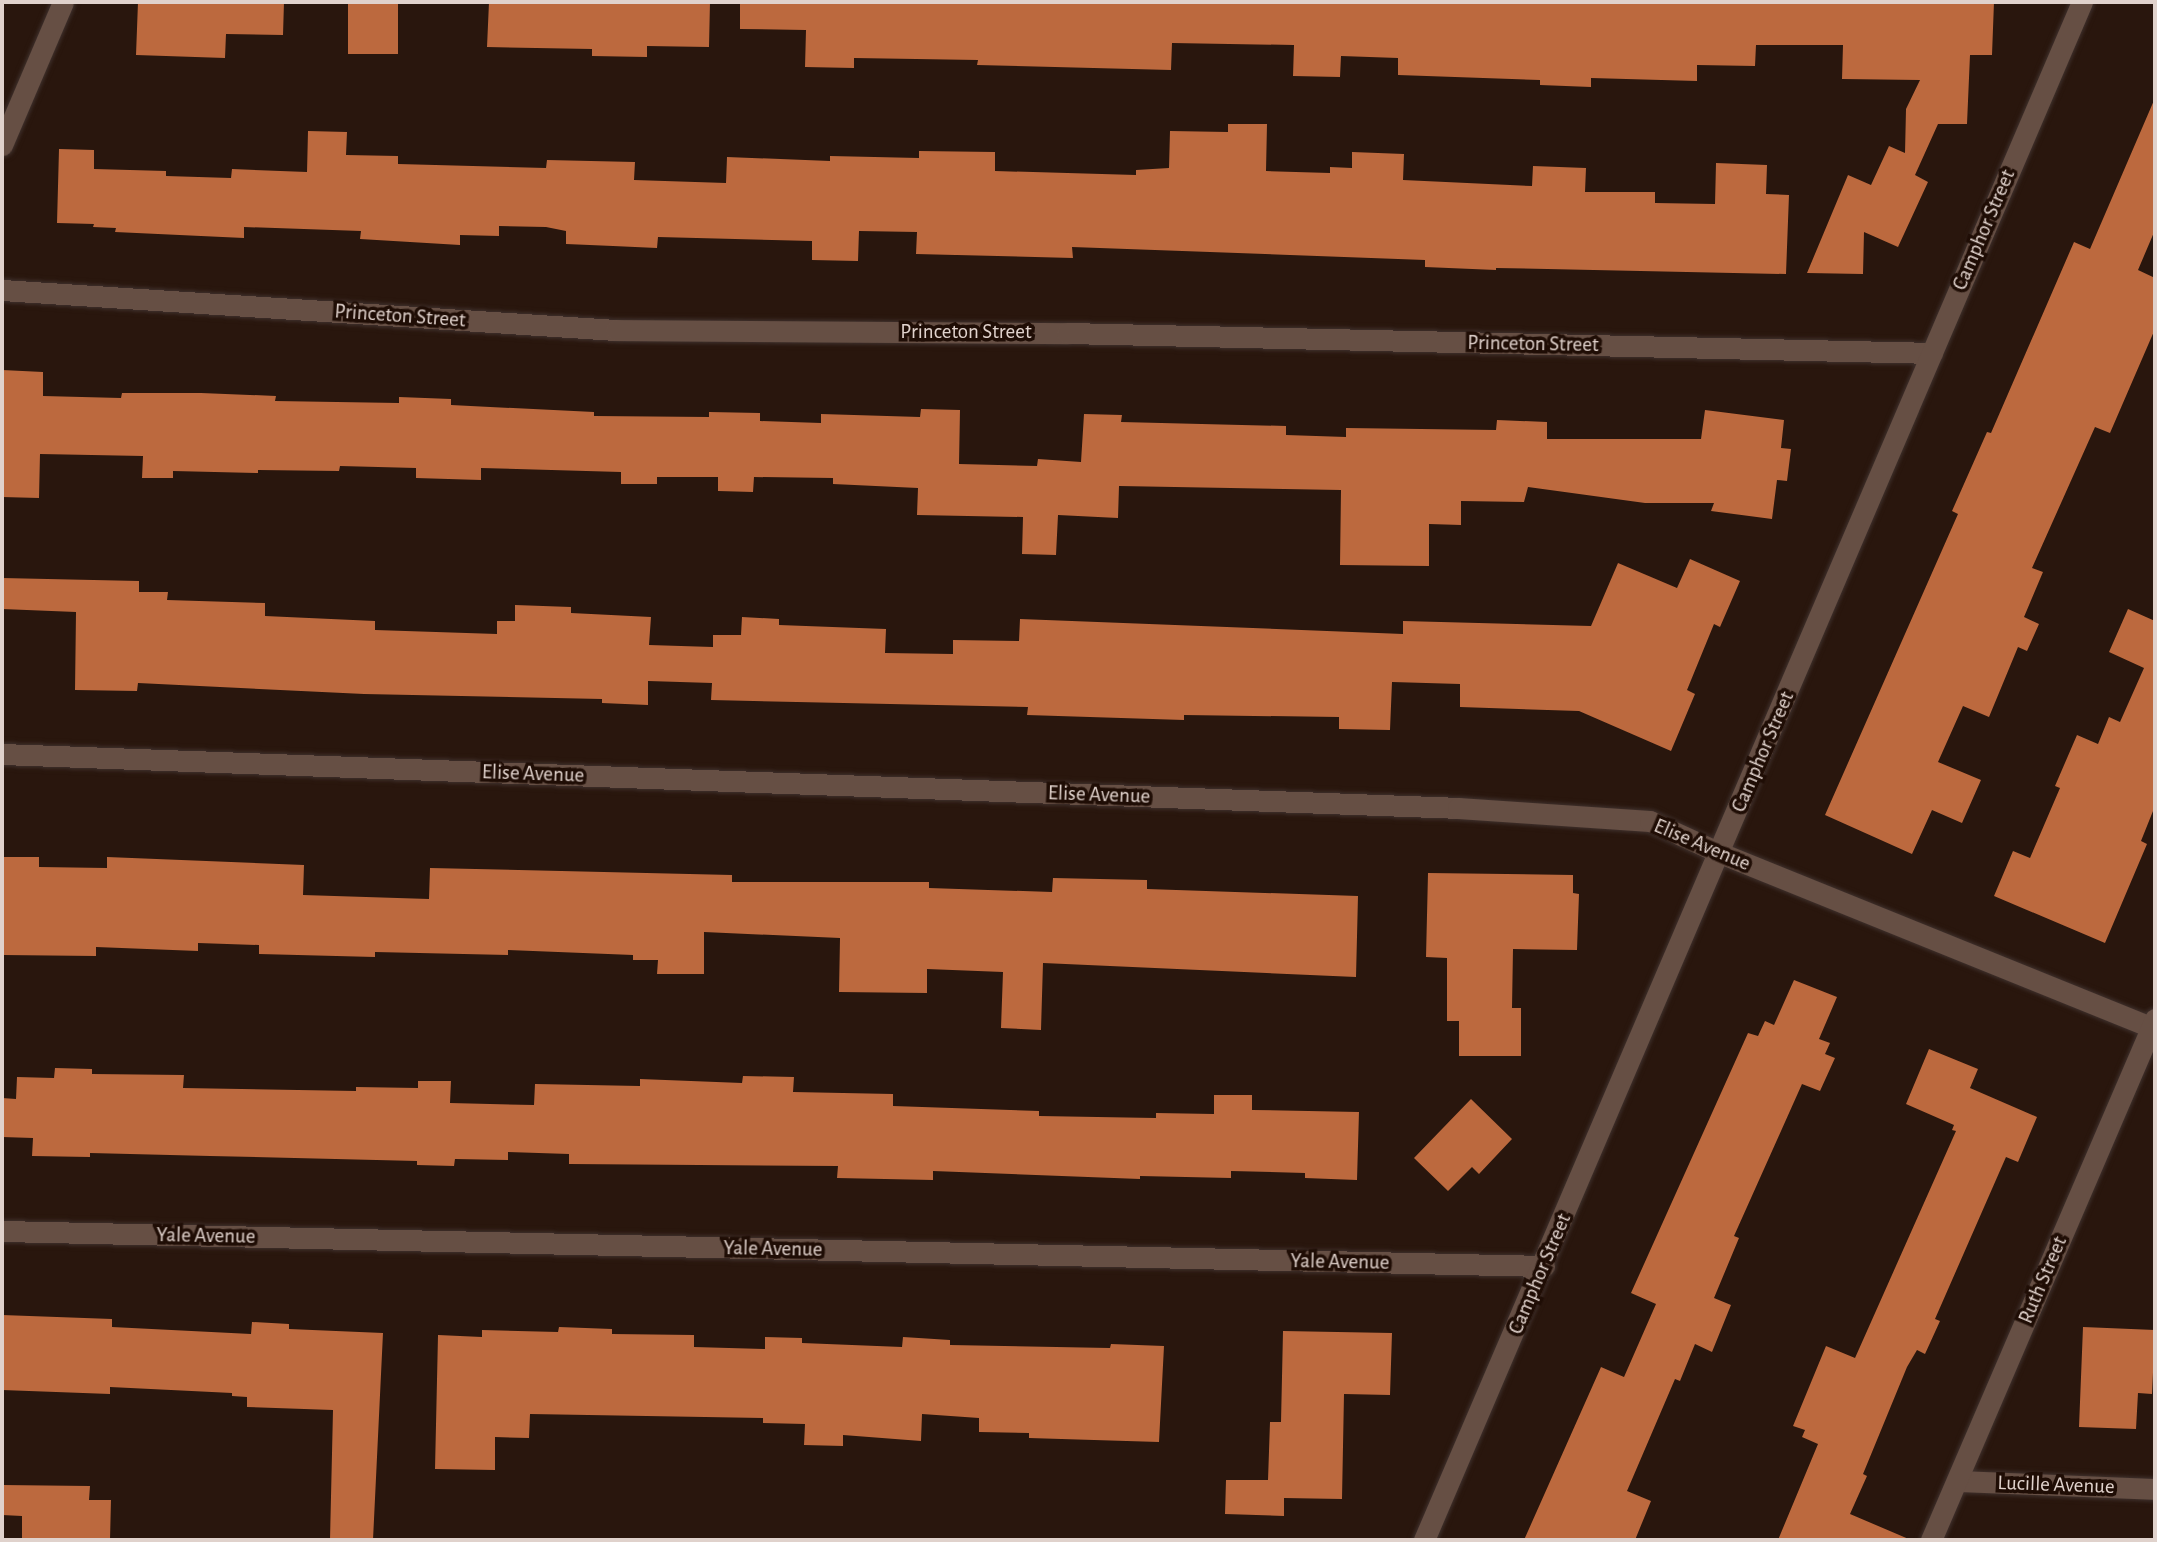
<!DOCTYPE html>
<style>
body{margin:0}
#map{position:relative;width:2157px;height:1542px;overflow:hidden;background:#29160d;font-family:"Alegreya Sans",sans-serif}
div>[style]{position:absolute}
[style*='--x']{left:calc(var(--x)*1px);top:calc(var(--y)*1px);width:calc(var(--w)*1px);rotate:calc(var(--a)*1deg)}
.building>*{inset:0;background:#bc693e;transform-origin:0 0}
.roads{filter:drop-shadow(0 0 2px #3f312d) drop-shadow(0 0 2px #3f312d)}
.minor>*{height:21px;margin:-10.5px;padding:0 10.5px;transform-origin:10.5px;border-radius:10.5px;background:#664f44}
span{translate:-50% -50%;white-space:nowrap;text-align:center;line-height:1.15;-webkit-text-stroke:7px #1f0d05;paint-order:stroke}
.street-label{font-size:21px;color:#e0d2cc}
.frame{position:absolute;inset:0;border:4px solid #e0d2cc;pointer-events:none}
</style>
<div id="map">
<div class="building">
<div style="clip-path:polygon(138px 2px,284px 2px,283px 35px,226px 34px,225px 58px,136px 55px)"></div>
<div style="left:348px;top:2px;width:50px;height:52px"></div>
<div style="clip-path:polygon(489px 2px,710px 2px,709px 47px,647px 46px,647px 57px,592px 56px,592px 49px,487px 47px)"></div>
<div style="clip-path:polygon(740px 2px,1994px 2px,1992px 55px,1970px 55px,1967px 124px,1938px 124px,1915px 175px,1928px 182px,1898px 247px,1864px 232px,1863px 274px,1807px 273px,1848px 175px,1871px 185px,1889px 146px,1905px 153px,1906px 109px,1920px 80px,1842px 79px,1843px 45px,1756px 45px,1755px 66px,1697px 65px,1697px 81px,1591px 78px,1591px 87px,1540px 85px,1540px 80px,1398px 75px,1398px 58px,1341px 56px,1340px 77px,1293px 76px,1294px 45px,1172px 43px,1171px 70px,977px 65px,978px 60px,854px 58px,854px 68px,805px 67px,806px 30px,740px 29px)"></div>
<div style="clip-path:polygon(2155px 98px,2155px 230px,2138px 270px,2155px 278px,2155px 329px,2110px 433px,2095px 427px,2032px 568px,2043px 572px,2024px 617px,2039px 624px,2027px 651px,2018px 647px,1989px 717px,1963px 706px,1938px 762px,1981px 780px,1962px 823px,1932px 810px,1912px 854px,1825px 815px,1958px 514px,1952px 511px,1987px 432px,1991px 433px,2074px 242px,2090px 249px)"></div>
<div style="clip-path:polygon(1228px 124px,1267px 124px,1266px 171px,1330px 173px,1330px 167px,1352px 168px,1352px 152px,1404px 154px,1403px 180px,1532px 186px,1533px 166px,1586px 168px,1585px 192px,1655px 192px,1655px 203px,1715px 204px,1716px 163px,1767px 165px,1766px 194px,1789px 195px,1786px 274px,1496px 268px,1496px 270px,1425px 267px,1425px 260px,1072px 247px,1073px 258px,916px 254px,917px 232px,859px 231px,858px 261px,812px 260px,812px 241px,658px 237px,657px 248px,613px 246px,566px 244px,566px 231px,546px 227px,499px 226px,499px 236px,460px 235px,460px 245px,360px 239px,361px 231px,244px 227px,244px 238px,115px 232px,116px 228px,93px 227px,94px 224px,57px 223px,59px 149px,94px 150px,94px 169px,166px 171px,166px 176px,231px 178px,232px 169px,307px 172px,308px 131px,347px 132px,346px 155px,398px 156px,398px 164px,546px 168px,547px 160px,635px 162px,634px 180px,726px 183px,727px 157px,830px 161px,830px 156px,919px 158px,919px 151px,995px 152px,995px 171px,1136px 175px,1136px 170px,1169px 168px,1170px 131px,1228px 132px)"></div>
<div style="clip-path:polygon(2px 370px,43px 372px,43px 396px,121px 398px,122px 393px,201px 393px,276px 396px,275px 401px,399px 403px,399px 397px,451px 399px,451px 405px,594px 412px,594px 416px,709px 417px,709px 412px,760px 413px,760px 421px,821px 423px,821px 414px,920px 417px,921px 409px,960px 410px,959px 464px,1037px 466px,1038px 459px,1081px 462px,1084px 414px,1122px 415px,1121px 422px,1286px 426px,1286px 435px,1346px 437px,1346px 428px,1496px 430px,1497px 420px,1547px 422px,1547px 439px,1701px 439px,1705px 410px,1784px 420px,1781px 448px,1791px 449px,1787px 481px,1777px 480px,1772px 519px,1711px 511px,1714px 503px,1645px 503px,1528px 487px,1524px 502px,1461px 501px,1461px 525px,1429px 524px,1429px 566px,1340px 565px,1341px 490px,1119px 486px,1118px 518px,1058px 515px,1056px 555px,1022px 554px,1023px 517px,917px 515px,918px 488px,833px 484px,833px 478px,754px 477px,753px 492px,718px 491px,718px 477px,657px 477px,657px 484px,621px 484px,621px 472px,481px 468px,481px 480px,416px 478px,416px 468px,340px 466px,339px 471px,258px 470px,258px 473px,173px 471px,173px 478px,142px 478px,143px 456px,40px 454px,39px 498px,2px 497px)"></div>
<div style="clip-path:polygon(1690px 559px,1740px 581px,1720px 627px,1714px 624px,1687px 690px,1695px 694px,1671px 751px,1579px 711px,1460px 707px,1460px 684px,1392px 682px,1390px 730px,1339px 729px,1339px 717px,1184px 715px,1184px 720px,1027px 715px,1028px 707px,711px 700px,712px 683px,648px 681px,648px 705px,602px 703px,602px 699px,364px 694px,138px 683px,137px 691px,75px 690px,76px 612px,2px 609px,2px 578px,139px 581px,139px 592px,168px 592px,167px 600px,265px 603px,265px 616px,375px 621px,375px 630px,497px 634px,497px 621px,515px 621px,515px 605px,571px 607px,571px 613px,651px 617px,649px 645px,713px 647px,713px 635px,741px 635px,742px 617px,779px 619px,779px 625px,886px 629px,885px 653px,953px 654px,953px 640px,1019px 641px,1020px 619px,1403px 634px,1403px 621px,1591px 626px,1618px 563px,1677px 588px)"></div>
<div style="clip-path:polygon(2128px 609px,2155px 621px,2155px 806px,2141px 841px,2147px 844px,2105px 943px,1994px 896px,2013px 851px,2030px 858px,2060px 788px,2055px 786px,2077px 735px,2098px 744px,2109px 717px,2120px 722px,2144px 668px,2109px 652px)"></div>
<div style="clip-path:polygon(4px 857px,39px 857px,39px 867px,107px 868px,107px 857px,304px 865px,303px 895px,429px 899px,430px 868px,732px 875px,732px 882px,929px 882px,929px 888px,1052px 892px,1053px 878px,1147px 880px,1147px 889px,1358px 896px,1356px 977px,1043px 963px,1041px 1030px,1001px 1028px,1003px 972px,927px 969px,927px 993px,839px 992px,840px 938px,704px 932px,704px 974px,657px 974px,658px 960px,633px 960px,633px 955px,508px 950px,508px 955px,375px 952px,375px 957px,259px 954px,259px 945px,198px 943px,198px 951px,96px 947px,96px 956px,3px 955px)"></div>
<div style="clip-path:polygon(1428px 873px,1573px 875px,1573px 893px,1579px 894px,1577px 950px,1513px 949px,1512px 1008px,1521px 1008px,1521px 1056px,1459px 1056px,1459px 1021px,1447px 1021px,1447px 958px,1426px 957px)"></div>
<div style="clip-path:polygon(1794px 980px,1837px 997px,1819px 1039px,1830px 1043px,1825px 1054px,1835px 1058px,1820px 1091px,1802px 1084px,1734px 1236px,1739px 1238px,1714px 1298px,1731px 1305px,1712px 1352px,1695px 1344px,1680px 1381px,1675px 1379px,1627px 1491px,1651px 1501px,1635px 1540px,1524px 1540px,1601px 1367px,1624px 1377px,1656px 1304px,1631px 1293px,1748px 1033px,1758px 1036px,1765px 1021px,1774px 1025px)"></div>
<div style="clip-path:polygon(1929px 1049px,1978px 1069px,1970px 1088px,2037px 1117px,2018px 1162px,2006px 1157px,1935px 1319px,1940px 1321px,1925px 1354px,1917px 1350px,1907px 1367px,1863px 1474px,1867px 1476px,1850px 1514px,1911px 1540px,1778px 1540px,1818px 1444px,1802px 1437px,1805px 1430px,1793px 1426px,1826px 1346px,1855px 1358px,1956px 1131px,1952px 1130px,1954px 1125px,1906px 1104px)"></div>
<div style="clip-path:polygon(55px 1068px,92px 1069px,92px 1074px,184px 1075px,183px 1088px,356px 1091px,356px 1087px,418px 1088px,418px 1081px,451px 1081px,450px 1103px,534px 1105px,535px 1084px,640px 1086px,640px 1079px,742px 1083px,743px 1076px,794px 1077px,793px 1092px,893px 1094px,893px 1106px,1039px 1111px,1039px 1116px,1156px 1118px,1156px 1113px,1214px 1114px,1214px 1095px,1252px 1095px,1252px 1110px,1359px 1112px,1357px 1180px,1305px 1178px,1305px 1173px,1231px 1171px,1231px 1178px,1140px 1176px,1140px 1179px,933px 1171px,933px 1180px,837px 1178px,838px 1166px,569px 1164px,569px 1154px,508px 1152px,508px 1160px,455px 1159px,454px 1166px,417px 1165px,417px 1161px,210px 1156px,90px 1153px,90px 1157px,32px 1156px,33px 1138px,2px 1137px,2px 1098px,16px 1099px,17px 1077px,54px 1078px)"></div>
<div style="clip-path:polygon(1471px 1099px,1512px 1139px,1479px 1174px,1472px 1167px,1448px 1191px,1414px 1158px)"></div>
<div style="clip-path:polygon(2px 1315px,112px 1319px,112px 1327px,251px 1334px,252px 1322px,289px 1324px,289px 1329px,383px 1333px,373px 1540px,330px 1540px,333px 1410px,247px 1407px,247px 1397px,232px 1396px,232px 1393px,110px 1387px,110px 1394px,2px 1390px)"></div>
<div style="clip-path:polygon(559px 1327px,612px 1329px,612px 1334px,694px 1335px,694px 1347px,765px 1349px,765px 1337px,802px 1338px,802px 1343px,902px 1347px,903px 1337px,950px 1340px,950px 1345px,1110px 1348px,1111px 1344px,1164px 1346px,1159px 1442px,1029px 1438px,1029px 1433px,979px 1432px,979px 1418px,922px 1414px,921px 1441px,843px 1435px,843px 1446px,804px 1445px,805px 1424px,763px 1423px,763px 1418px,530px 1414px,529px 1438px,495px 1437px,495px 1470px,435px 1469px,438px 1335px,482px 1337px,482px 1330px,558px 1332px)"></div>
<div style="clip-path:polygon(2083px 1327px,2155px 1330px,2152px 1394px,2138px 1393px,2136px 1429px,2079px 1427px)"></div>
<div style="clip-path:polygon(1283px 1331px,1392px 1333px,1390px 1395px,1344px 1394px,1342px 1499px,1284px 1498px,1284px 1516px,1225px 1514px,1226px 1480px,1268px 1480px,1270px 1422px,1281px 1422px)"></div>
<div style="clip-path:polygon(2px 1485px,90px 1486px,89px 1500px,111px 1500px,110px 1540px,22px 1540px,22px 1516px,2px 1515px)"></div>
</div>
<div class="roads">
<div class="minor">
<div style="--x:2;--y:145;--w:155;--a:-66.9"></div>
<div style="--x:2;--y:290;--w:615;--a:3.73"></div>
<div style="--x:616;--y:330;--w:451;--a:0.4"></div>
<div style="--x:1067;--y:333;--w:865;--a:1.32"></div>
<div style="--x:2;--y:754;--w:1457;--a:2.12"></div>
<div style="--x:1458;--y:808;--w:192;--a:3.9"></div>
<div style="--x:1650;--y:821;--w:77;--a:24.6"></div>
<div style="--x:1720;--y:853;--w:469;--a:22"></div>
<div style="--x:2;--y:1231;--w:1542;--a:1.3"></div>
<div style="--x:1957;--y:1481;--w:198;--a:2.3"></div>
<div style="--x:1424;--y:1540;--w:1673;--a:-66.84"></div>
<div style="--x:1931;--y:1540;--w:567;--a:-66.74"></div>
</div>
</div>
<div class="street-label">
<span style="left:1984px;top:230px;rotate:-67deg">Camphor Street</span>
<span style="left:400px;top:316px;rotate:4deg">Princeton Street</span>
<span style="left:966px;top:332px">Princeton Street</span>
<span style="left:1533px;top:344px;rotate:1deg">Princeton Street</span>
<span style="left:1763px;top:752px;rotate:-67deg">Camphor Street</span>
<span style="left:533px;top:774px;rotate:2deg">Elise Avenue</span>
<span style="left:1099px;top:795px;rotate:2deg">Elise Avenue</span>
<span style="left:1702px;top:845px;rotate:23deg">Elise Avenue</span>
<span style="left:206px;top:1236px;rotate:1deg">Yale Avenue</span>
<span style="left:773px;top:1249px;rotate:1deg">Yale Avenue</span>
<span style="left:1340px;top:1262px;rotate:1deg">Yale Avenue</span>
<span style="left:1540px;top:1274px;rotate:-67deg">Camphor Street</span>
<span style="left:2043px;top:1280px;rotate:-67deg">Ruth Street</span>
<span style="left:2056px;top:1485px;rotate:2deg">Lucille Avenue</span>
</div>
<div class="frame"></div>
</div>
